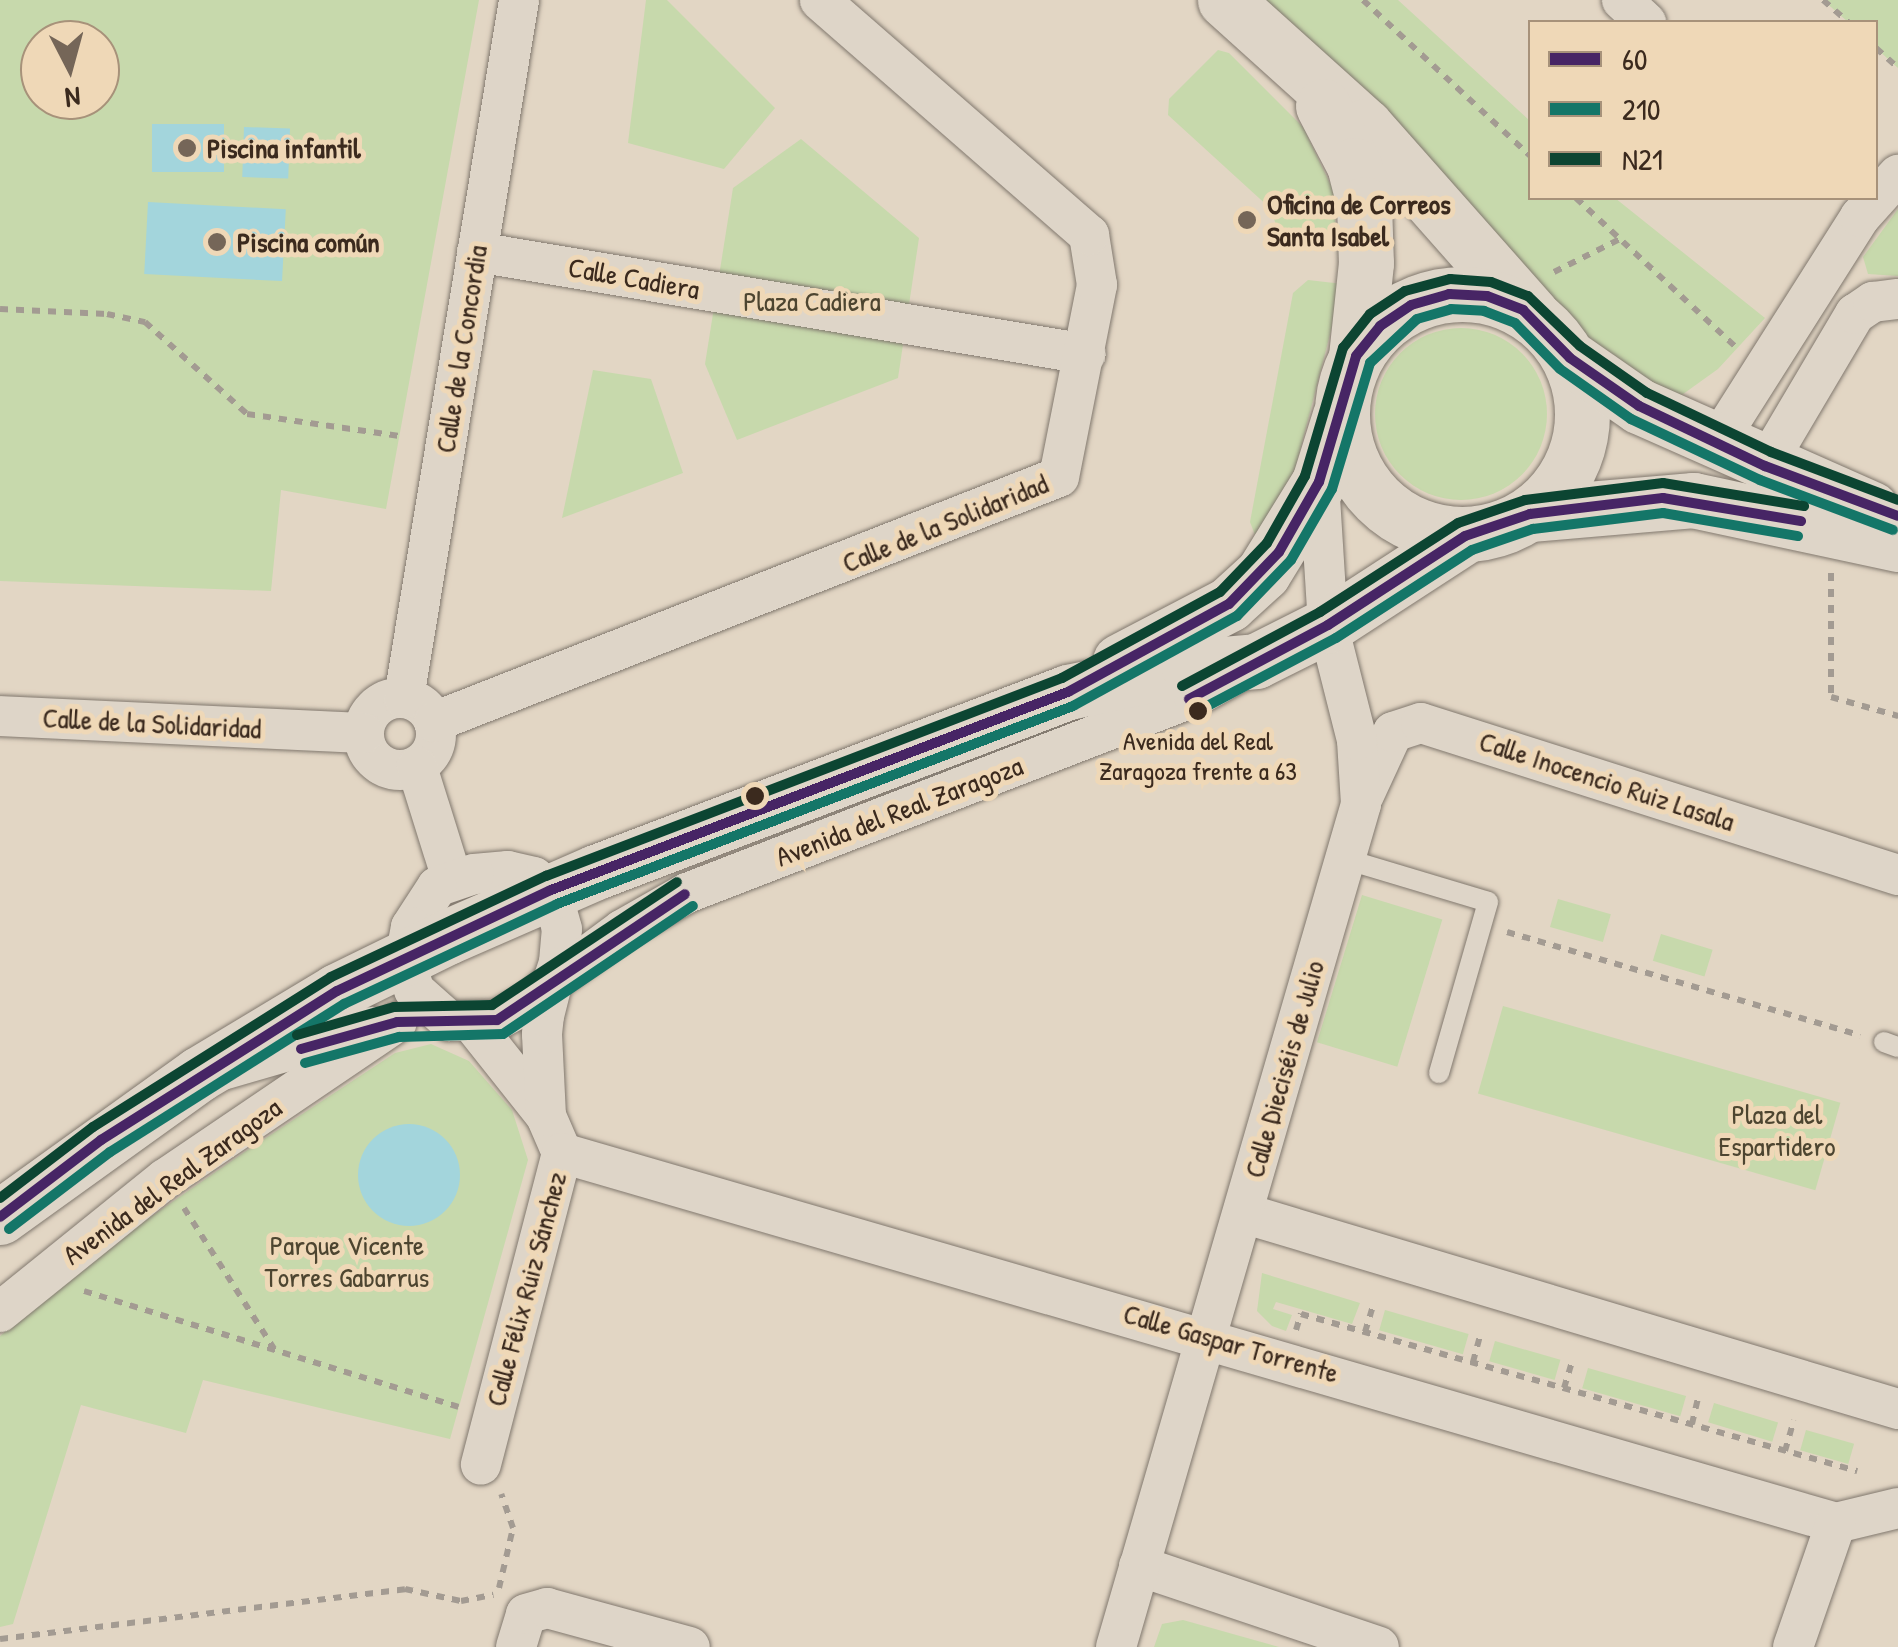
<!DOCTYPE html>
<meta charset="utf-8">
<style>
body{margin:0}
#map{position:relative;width:1898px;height:1647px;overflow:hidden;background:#e2d6c4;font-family:"Patrick Hand",sans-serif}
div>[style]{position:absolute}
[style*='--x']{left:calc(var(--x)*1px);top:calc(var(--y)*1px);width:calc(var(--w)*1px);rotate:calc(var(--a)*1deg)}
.green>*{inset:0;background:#c7d9ac;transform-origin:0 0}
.round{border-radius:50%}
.water>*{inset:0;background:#a3d5dc;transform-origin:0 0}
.path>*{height:6px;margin-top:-3px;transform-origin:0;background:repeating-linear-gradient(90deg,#a39b92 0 8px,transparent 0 16px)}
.roads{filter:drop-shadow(0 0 2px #81786e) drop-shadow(0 0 2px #81786e)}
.service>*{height:20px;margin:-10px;padding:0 10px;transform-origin:10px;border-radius:10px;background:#ded5c8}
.minor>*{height:40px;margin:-20px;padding:0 20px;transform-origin:20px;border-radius:20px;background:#ded5c8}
.minor>.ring{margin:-20px;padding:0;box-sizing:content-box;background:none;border:40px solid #ded5c8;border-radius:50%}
.primary>*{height:55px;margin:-27.5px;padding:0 27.5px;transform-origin:27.5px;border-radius:27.5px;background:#ded5c8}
.primary>.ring{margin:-27.5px;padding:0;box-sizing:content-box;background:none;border:55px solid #ded5c8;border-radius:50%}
.bus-1>*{height:10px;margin:-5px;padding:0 5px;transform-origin:5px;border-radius:5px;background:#472565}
.bus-2>*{height:10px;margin:-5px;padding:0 5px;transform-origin:5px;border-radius:5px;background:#147668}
.bus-3>*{height:10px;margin:-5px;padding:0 5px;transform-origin:5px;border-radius:5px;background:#0c4532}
.dots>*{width:28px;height:28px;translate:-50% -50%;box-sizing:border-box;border:5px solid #efd8b7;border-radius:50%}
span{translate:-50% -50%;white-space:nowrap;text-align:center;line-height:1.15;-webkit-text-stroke:10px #efd8b7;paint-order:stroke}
.bus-label{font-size:26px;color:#3b2a1e}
.poi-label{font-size:28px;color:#3b2a1e;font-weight:700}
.left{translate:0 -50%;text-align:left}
.street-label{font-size:28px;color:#3b2a1e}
.park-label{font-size:28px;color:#4d4530}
.legend{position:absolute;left:1528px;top:20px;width:350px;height:180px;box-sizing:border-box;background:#efd8b7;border:2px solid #a7927a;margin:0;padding:12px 18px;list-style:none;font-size:30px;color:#3b2a1e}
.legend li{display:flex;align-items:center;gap:20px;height:50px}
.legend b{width:50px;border:2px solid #a7927a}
.north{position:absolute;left:20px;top:20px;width:100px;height:100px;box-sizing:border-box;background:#efd8b7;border:2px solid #a7927a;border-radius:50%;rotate:174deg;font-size:28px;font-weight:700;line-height:40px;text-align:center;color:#3b2a1e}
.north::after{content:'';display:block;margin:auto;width:35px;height:45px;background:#756658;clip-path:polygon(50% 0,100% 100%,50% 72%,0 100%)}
</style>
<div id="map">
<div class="green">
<div style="clip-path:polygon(evenodd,0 0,479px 0,386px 509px,281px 490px,271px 591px,0 581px,0 0,40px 40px,100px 40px,100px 100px,40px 100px,40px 40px)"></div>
<div style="clip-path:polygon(646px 0,667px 0,775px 108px,724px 169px,628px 143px)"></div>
<div style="clip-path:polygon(1262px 0,1398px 0,1530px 121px,1530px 198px,1615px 198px,1765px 318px,1718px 369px,1672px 402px,1605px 369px)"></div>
<div style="clip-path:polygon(1823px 0,1898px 0,1898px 68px,1876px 48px,1876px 22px,1848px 22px)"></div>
<div style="clip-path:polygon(1218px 50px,1229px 53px,1303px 127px,1334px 192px,1336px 242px,1279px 235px,1271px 209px,1168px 115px,1169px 99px)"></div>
<div style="clip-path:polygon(801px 139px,919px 238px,898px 378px,737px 440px,705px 364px,733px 188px)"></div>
<div style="clip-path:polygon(1898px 209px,1898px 276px,1868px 274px,1863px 257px)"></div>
<div style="clip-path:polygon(1308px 280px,1343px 284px,1295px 470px,1257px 540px,1250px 522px,1293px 293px)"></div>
<div class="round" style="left:1375px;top:328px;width:172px;height:172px"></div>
<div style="clip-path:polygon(593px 370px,651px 379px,683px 473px,562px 518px)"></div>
<div style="left:1362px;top:895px;width:84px;height:154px;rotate:17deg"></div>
<div style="left:1558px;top:899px;width:55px;height:29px;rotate:16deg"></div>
<div style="left:1661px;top:934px;width:54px;height:28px;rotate:17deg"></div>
<div style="left:1503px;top:1006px;width:351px;height:91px;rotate:16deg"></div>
<div style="clip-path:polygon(431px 1044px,469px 1061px,512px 1110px,528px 1160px,450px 1439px,203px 1380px,186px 1433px,81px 1405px,13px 1624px,0 1627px,0 1336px,94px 1256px,243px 1153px,395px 1053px)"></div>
<div style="clip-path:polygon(1262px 1273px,1360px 1303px,1352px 1324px,1276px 1302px,1273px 1309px,1292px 1315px,1286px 1331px,1272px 1326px,1257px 1311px)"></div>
<div style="left:1385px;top:1310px;width:87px;height:21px;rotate:16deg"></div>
<div style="left:1495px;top:1341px;width:68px;height:21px;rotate:16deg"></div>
<div style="left:1588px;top:1368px;width:102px;height:21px;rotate:16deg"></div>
<div style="left:1714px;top:1403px;width:67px;height:20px;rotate:17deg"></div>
<div style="left:1806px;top:1430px;width:50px;height:21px;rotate:16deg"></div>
<div style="clip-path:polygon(1183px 1620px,1279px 1647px,1154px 1647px,1162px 1624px)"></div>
</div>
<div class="water">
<div style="left:152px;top:124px;width:72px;height:48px"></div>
<div style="left:244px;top:127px;width:46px;height:50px;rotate:2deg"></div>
<div style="left:148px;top:202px;width:138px;height:72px;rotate:3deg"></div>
<div class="round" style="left:358px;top:1124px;width:102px;height:102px"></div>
</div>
<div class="path">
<div style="--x:1363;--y:0;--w:229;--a:43"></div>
<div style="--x:1823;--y:0;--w:33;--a:41"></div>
<div style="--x:1876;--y:48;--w:30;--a:42"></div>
<div style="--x:1576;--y:198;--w:219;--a:43"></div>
<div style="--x:1554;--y:272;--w:74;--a:-26.6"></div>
<div style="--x:0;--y:309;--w:107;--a:2.7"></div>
<div style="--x:107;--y:314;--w:39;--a:12"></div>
<div style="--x:145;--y:322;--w:137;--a:42"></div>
<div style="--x:247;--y:414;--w:154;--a:8.2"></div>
<div style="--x:1831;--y:573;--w:124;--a:90"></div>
<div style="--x:1831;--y:697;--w:70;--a:15.8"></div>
<div style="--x:1507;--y:932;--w:368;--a:16.3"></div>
<div style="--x:184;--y:1208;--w:167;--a:57.4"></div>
<div style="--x:84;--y:1291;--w:392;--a:17.2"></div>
<div style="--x:1296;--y:1330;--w:17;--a:-73"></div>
<div style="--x:1301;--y:1314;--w:578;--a:15.77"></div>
<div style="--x:1365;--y:1332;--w:31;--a:-73"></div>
<div style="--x:1473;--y:1362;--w:31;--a:-75"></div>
<div style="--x:1564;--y:1388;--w:31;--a:-73"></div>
<div style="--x:1692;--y:1424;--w:31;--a:-77"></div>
<div style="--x:1785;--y:1451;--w:32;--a:-74"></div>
<div style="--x:499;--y:1588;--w:62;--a:-76.9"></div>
<div style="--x:513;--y:1528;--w:36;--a:-109"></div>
<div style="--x:0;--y:1639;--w:408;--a:-7"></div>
<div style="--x:405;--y:1589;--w:57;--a:12.1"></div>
<div style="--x:461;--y:1601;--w:33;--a:-11"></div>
</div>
<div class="roads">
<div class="service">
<div style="--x:1345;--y:859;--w:149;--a:16.7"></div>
<div style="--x:1488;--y:902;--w:178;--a:106"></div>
<div style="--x:1884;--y:1042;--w:15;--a:20"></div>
</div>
<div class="minor">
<div style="--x:1622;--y:0;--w:33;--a:43"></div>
<div style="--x:477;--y:252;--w:617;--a:9.51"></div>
<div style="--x:1716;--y:444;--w:269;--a:-57.6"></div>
<div style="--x:1860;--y:217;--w:57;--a:-47.9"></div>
<div style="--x:1765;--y:466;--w:177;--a:-59.4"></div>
<div style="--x:1855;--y:314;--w:22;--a:-34"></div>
<div style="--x:1873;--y:302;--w:25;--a:-7"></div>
<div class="ring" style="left:364px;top:698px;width:32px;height:32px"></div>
<div style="--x:404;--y:698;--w:707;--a:-80.64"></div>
<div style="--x:0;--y:716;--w:364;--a:2.7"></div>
<div style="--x:434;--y:722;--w:671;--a:-21.41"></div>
<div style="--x:1059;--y:477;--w:196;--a:-78.8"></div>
<div style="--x:1097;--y:285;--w:51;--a:-99.1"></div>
<div style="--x:1089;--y:235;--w:357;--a:-138.9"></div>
<div style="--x:417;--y:767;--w:117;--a:72.6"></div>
<div style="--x:1364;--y:795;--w:69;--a:-65.3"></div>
<div style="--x:1393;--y:732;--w:29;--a:-18"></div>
<div style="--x:1421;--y:723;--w:501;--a:17.67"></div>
<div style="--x:473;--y:1024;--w:117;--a:51.6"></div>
<div style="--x:546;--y:1116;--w:40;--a:66.6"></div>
<div style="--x:562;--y:1153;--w:322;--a:104.6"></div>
<div style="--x:226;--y:1069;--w:151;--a:-16.2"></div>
<div style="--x:546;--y:1116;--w:82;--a:-92.8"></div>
<div style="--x:542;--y:1034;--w:18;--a:-84"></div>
<div style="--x:544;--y:1016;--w:36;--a:-76"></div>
<div style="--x:553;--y:981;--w:20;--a:-72"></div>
<div style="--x:559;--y:962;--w:33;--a:-85"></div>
<div style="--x:562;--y:929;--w:41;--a:-105.8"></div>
<div style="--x:551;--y:890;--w:21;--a:-143"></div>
<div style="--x:534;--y:877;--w:27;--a:-167"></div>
<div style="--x:508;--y:871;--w:34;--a:175"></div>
<div style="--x:474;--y:874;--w:39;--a:161"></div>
<div style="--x:437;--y:887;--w:48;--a:123"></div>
<div style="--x:411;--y:927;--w:32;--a:101"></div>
<div style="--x:405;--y:958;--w:33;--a:74"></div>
<div style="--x:414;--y:990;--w:47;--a:41.5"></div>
<div style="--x:449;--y:1021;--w:48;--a:-1.2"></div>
<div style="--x:497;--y:1020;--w:42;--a:-28.4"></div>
<div style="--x:534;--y:1000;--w:27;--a:-45"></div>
<div style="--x:553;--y:981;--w:86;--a:-36.5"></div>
<div style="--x:622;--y:930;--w:75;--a:-29.6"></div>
<div style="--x:687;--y:893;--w:544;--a:-21.14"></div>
<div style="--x:1194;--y:697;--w:64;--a:-29"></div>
<div style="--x:562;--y:1153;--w:1327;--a:16.19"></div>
<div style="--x:1836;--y:1523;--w:64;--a:-13.6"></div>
<div style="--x:1243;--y:1213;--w:684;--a:16.66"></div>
<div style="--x:0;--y:1312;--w:212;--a:-38.9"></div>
<div style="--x:165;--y:1179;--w:280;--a:-34.1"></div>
<div style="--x:1139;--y:1566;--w:253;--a:18.6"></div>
<div style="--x:516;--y:1647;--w:34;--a:-73"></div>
<div style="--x:526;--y:1614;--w:22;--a:-16"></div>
<div style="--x:547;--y:1608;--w:148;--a:15.3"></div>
<div style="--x:1116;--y:1647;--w:878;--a:-73.79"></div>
<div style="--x:1361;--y:804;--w:64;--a:-93.6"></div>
<div style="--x:1357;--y:740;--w:119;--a:-104.2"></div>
<div style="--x:1328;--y:625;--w:143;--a:-93.6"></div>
<div style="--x:1793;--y:1647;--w:131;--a:-70.9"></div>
</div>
<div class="primary">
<div style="--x:1225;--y:0;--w:188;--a:42"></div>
<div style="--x:1365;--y:126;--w:252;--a:48.5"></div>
<div style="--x:1323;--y:106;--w:67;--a:62.3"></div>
<div style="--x:1354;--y:165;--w:40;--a:75.6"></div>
<div style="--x:1364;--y:204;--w:59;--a:88.1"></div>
<div style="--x:1366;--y:263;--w:94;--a:96.1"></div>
<div class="ring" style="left:1342px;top:294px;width:185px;height:185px"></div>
<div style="--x:1570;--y:358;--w:84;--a:34.8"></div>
<div style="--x:1639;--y:406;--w:254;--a:23.9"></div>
<div style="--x:1530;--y:514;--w:164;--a:-4.9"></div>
<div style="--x:1693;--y:500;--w:210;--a:12.1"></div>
<div style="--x:1120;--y:661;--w:123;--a:-27.6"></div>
<div style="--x:1229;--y:604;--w:46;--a:-42.4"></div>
<div style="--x:1263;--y:573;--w:107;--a:-58.4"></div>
<div style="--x:1319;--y:482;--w:70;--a:-72.6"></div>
<div style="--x:0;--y:1217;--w:245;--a:-35.7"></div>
<div style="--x:199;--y:1074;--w:161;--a:-31"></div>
<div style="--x:337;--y:991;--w:123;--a:-26.1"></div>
<div style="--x:447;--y:937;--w:163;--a:-23.6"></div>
<div style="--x:596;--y:872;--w:505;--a:-20.87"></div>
<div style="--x:1068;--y:692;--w:124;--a:-11.7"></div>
<div style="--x:1189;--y:667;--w:67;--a:-5.1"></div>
<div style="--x:1256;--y:661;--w:80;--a:-26.6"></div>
<div style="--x:1328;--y:625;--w:163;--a:-33"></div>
</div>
</div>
<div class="bus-1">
<div style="--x:1189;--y:699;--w:157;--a:-28"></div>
<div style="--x:1328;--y:625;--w:163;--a:-33"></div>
<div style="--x:1465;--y:536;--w:69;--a:-18.7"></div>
<div style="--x:1530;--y:514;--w:134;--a:-6.9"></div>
<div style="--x:1663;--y:498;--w:140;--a:9.5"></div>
<div style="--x:301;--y:1049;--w:100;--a:-15.7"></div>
<div style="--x:397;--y:1022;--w:100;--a:-1.1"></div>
<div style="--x:497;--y:1020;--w:226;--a:-33.8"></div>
<div style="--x:0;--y:1217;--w:127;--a:-37.3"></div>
<div style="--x:101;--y:1140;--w:279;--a:-32.3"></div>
<div style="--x:337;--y:991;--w:237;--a:-25.3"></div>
<div style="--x:551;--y:890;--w:554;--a:-20.96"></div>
<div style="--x:1068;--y:692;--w:183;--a:-28.7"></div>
<div style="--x:1229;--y:604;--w:72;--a:-46.1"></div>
<div style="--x:1279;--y:552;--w:81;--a:-60.3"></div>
<div style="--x:1319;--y:482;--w:131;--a:-73.6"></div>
<div style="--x:1356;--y:356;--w:38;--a:-51"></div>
<div style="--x:1380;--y:326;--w:37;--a:-34"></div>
<div style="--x:1411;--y:305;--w:40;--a:-16"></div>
<div style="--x:1449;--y:294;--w:38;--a:3"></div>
<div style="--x:1487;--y:296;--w:39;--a:21"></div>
<div style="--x:1523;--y:310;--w:67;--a:45.6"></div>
<div style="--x:1570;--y:358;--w:84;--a:34.8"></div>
<div style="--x:1639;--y:406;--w:140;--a:25.5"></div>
<div style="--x:1765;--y:466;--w:142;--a:20.6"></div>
</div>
<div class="bus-2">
<div style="--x:1196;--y:712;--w:158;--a:-27.9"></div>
<div style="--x:1336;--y:638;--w:162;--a:-32.9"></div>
<div style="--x:1472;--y:550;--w:65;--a:-19"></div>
<div style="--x:1533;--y:529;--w:131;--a:-7"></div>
<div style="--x:1663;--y:513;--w:137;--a:9.7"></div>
<div style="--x:305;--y:1063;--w:98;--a:-15.5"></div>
<div style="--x:399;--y:1037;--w:104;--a:-1.7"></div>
<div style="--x:503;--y:1034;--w:229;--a:-34"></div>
<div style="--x:9;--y:1229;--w:127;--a:-37.3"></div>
<div style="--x:110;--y:1152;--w:277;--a:-32.3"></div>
<div style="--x:344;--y:1004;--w:235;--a:-25.1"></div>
<div style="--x:557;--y:904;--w:553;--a:-20.99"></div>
<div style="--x:1073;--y:706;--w:187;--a:-28.8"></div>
<div style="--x:1237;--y:616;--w:78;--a:-46"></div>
<div style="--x:1291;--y:560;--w:82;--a:-60"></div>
<div style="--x:1332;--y:489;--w:132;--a:-73.2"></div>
<div style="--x:1370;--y:363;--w:64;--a:-43.1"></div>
<div style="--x:1417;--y:319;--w:35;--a:-16"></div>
<div style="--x:1451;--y:309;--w:33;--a:3"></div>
<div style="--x:1484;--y:311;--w:33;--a:21"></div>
<div style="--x:1515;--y:323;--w:64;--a:45.6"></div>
<div style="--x:1560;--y:369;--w:87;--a:35.2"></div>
<div style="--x:1631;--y:419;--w:143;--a:25.3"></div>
<div style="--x:1760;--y:480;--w:142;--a:20.6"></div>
</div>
<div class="bus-3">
<div style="--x:1182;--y:686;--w:157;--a:-28.2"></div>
<div style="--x:1320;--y:612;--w:164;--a:-32.8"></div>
<div style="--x:1458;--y:523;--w:71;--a:-18.9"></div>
<div style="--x:1525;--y:500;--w:139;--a:-7"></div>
<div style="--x:1663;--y:483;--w:143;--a:9.3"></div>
<div style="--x:297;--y:1035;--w:101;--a:-16.1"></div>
<div style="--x:394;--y:1007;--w:98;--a:-1.2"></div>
<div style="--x:492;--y:1005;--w:222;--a:-33.6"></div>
<div style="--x:0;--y:1198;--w:117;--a:-37.4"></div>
<div style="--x:93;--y:1127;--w:281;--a:-32.2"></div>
<div style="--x:331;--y:977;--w:238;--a:-25.2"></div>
<div style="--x:546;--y:876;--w:553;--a:-20.99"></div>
<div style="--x:1062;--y:678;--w:180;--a:-28.6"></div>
<div style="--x:1220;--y:592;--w:68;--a:-46.2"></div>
<div style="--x:1267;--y:543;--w:77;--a:-60.4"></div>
<div style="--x:1305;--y:476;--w:134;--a:-73.5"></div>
<div style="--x:1343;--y:348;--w:43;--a:-51.5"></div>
<div style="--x:1370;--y:314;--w:42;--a:-33.3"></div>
<div style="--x:1405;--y:291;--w:47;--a:-14.9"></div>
<div style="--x:1450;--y:279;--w:41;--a:4.2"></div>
<div style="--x:1491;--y:282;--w:40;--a:21"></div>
<div style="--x:1528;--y:296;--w:72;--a:43.9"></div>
<div style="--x:1580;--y:346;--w:82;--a:35"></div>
<div style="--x:1647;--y:393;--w:137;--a:25.4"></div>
<div style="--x:1771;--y:452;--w:136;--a:20.7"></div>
</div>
<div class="dots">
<div style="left:187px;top:148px;background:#756658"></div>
<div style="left:1247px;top:220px;background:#756658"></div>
<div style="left:217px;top:242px;background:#756658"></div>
<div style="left:1198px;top:711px;background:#3b2a1e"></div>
<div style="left:755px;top:796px;background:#3b2a1e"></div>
</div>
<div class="bus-label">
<span style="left:1198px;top:756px">Avenida del Real<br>Zaragoza frente a 63</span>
</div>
<div class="poi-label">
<span class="left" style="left:207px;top:148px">Piscina infantil</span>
<span class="left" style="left:1267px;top:220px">Oficina de Correos<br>Santa Isabel</span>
<span class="left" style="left:237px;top:242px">Piscina común</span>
</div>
<div class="street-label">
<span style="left:634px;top:278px;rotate:10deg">Calle Cadiera</span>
<span style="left:461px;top:349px;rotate:-81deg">Calle de la Concordia</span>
<span style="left:945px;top:523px;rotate:-22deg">Calle de la Solidaridad</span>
<span style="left:152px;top:723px;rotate:3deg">Calle de la Solidaridad</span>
<span style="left:1607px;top:781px;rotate:18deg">Calle Inocencio Ruiz Lasala</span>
<span style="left:899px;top:811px;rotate:-21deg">Avenida del Real Zaragoza</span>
<span style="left:1284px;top:1069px;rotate:-74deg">Calle Dieciséis de Julio</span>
<span style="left:172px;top:1181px;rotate:-36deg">Avenida del Real Zaragoza</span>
<span style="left:526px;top:1289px;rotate:-75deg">Calle Félix Ruiz Sánchez</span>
<span style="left:1231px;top:1343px;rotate:16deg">Calle Gaspar Torrente</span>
</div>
<div class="park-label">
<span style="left:812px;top:301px">Plaza Cadiera</span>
<span style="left:1777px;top:1130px">Plaza del<br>Espartidero</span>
<span style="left:347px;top:1261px">Parque Vicente<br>Torres Gabarrus</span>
</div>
<ul class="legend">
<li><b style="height:12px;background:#472565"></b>60</li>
<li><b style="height:12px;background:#147668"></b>210</li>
<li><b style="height:12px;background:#0c4532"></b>N21</li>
</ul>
<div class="north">N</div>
</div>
